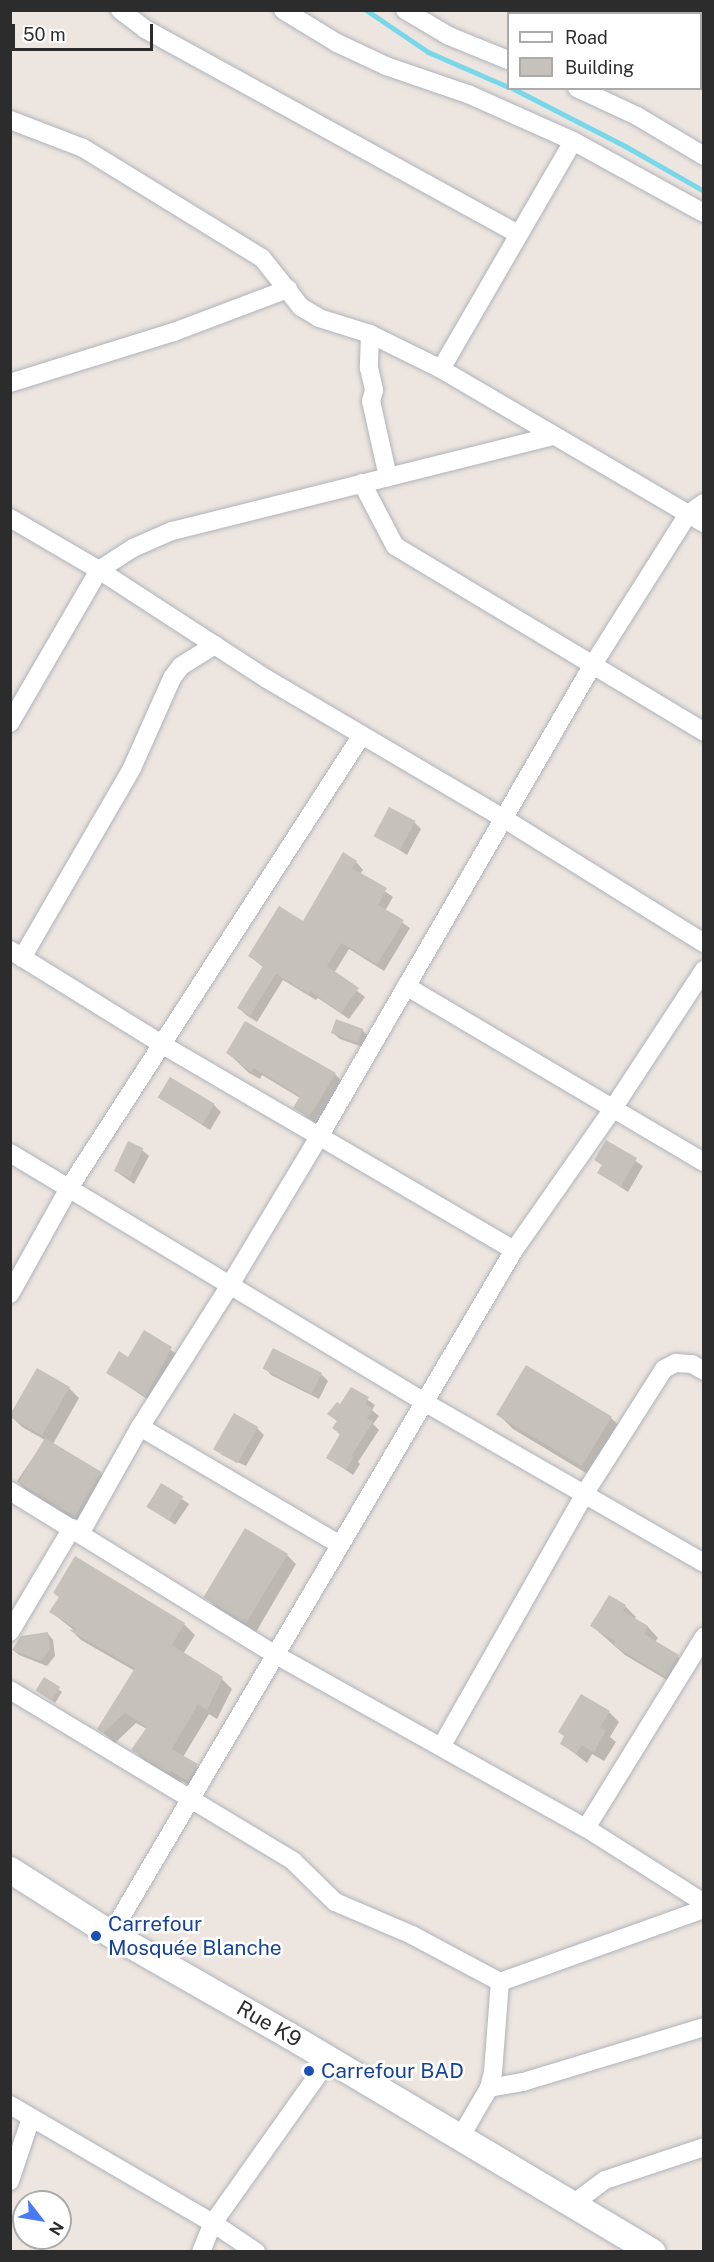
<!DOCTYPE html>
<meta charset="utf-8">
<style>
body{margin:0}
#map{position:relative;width:714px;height:2262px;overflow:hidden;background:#ede5df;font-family:"Public Sans",sans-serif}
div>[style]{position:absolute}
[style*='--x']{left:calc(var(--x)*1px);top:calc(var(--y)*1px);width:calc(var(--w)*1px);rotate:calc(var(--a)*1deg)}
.shadow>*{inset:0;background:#0003;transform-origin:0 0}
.stream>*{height:5px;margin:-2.5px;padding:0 2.5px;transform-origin:2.5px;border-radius:2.5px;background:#78d8e9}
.building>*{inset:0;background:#c6c1ba;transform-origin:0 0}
.roads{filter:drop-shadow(0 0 2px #afb3bc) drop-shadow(0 0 2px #afb3bc)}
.street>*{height:18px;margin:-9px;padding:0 9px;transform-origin:9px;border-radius:9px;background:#fff}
.secondary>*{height:26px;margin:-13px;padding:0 13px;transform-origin:13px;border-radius:13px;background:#fff}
.dots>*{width:16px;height:16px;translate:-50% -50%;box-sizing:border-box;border:3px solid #fff;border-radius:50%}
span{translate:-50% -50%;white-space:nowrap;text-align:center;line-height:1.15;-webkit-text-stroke:5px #fff;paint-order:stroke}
.transit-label{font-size:21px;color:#164399}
.left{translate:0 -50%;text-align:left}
.street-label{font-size:21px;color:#2c2c2c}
.frame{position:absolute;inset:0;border:12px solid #2c2c2c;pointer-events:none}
.legend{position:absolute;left:507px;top:12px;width:195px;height:78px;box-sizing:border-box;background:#fff;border:2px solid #ababab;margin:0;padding:8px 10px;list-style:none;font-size:18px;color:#2c2c2c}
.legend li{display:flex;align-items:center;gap:12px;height:30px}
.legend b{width:30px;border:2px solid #ababab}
.north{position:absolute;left:12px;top:2190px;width:60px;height:60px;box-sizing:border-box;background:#fff;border:2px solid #ababab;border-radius:50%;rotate:121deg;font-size:16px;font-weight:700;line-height:24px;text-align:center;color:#2c2c2c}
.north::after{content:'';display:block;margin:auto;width:21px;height:27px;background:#487bf1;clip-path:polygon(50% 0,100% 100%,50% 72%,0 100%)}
.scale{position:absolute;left:12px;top:24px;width:141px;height:27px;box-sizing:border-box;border:3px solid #2c2c2c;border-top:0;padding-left:8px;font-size:18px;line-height:21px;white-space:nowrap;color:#2c2c2c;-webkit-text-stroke:4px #fff;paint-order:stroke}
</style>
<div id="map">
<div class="shadow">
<div style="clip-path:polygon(414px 822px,421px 829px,407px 855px,376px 835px)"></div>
<div style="clip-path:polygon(356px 862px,363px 870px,360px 874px,393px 897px,385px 911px,410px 928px,384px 971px,349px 949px,334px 973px,365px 997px,349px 1019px,318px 998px,316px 1000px,283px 980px,257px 1022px,246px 1015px,239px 1008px,264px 968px,250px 956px,303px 923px)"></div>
<div style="clip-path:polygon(362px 1030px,369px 1037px,365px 1048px,340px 1039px,333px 1033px)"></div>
<div style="clip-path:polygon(228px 1053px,335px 1074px,343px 1083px,318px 1125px,295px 1108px,300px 1098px,262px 1075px,260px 1079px,249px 1073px)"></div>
<div style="clip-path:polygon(160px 1098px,214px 1105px,221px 1112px,210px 1130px)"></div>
<div style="clip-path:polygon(606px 1142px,643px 1166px,628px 1192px,599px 1173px,603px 1166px,596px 1160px)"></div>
<div style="clip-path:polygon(142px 1150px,149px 1156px,134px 1184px,114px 1170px)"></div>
<div style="clip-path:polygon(145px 1332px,178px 1355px,153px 1403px,108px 1373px,129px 1359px)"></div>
<div style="clip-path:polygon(265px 1368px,321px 1374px,328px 1381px,319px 1399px,271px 1375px)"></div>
<div style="clip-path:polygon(69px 1388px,79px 1398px,53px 1444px,101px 1474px,111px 1484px,87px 1527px,27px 1491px,17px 1481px,45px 1440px,22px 1427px,12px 1417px)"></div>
<div style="clip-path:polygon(352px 1389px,375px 1405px,372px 1410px,379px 1416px,373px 1424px,379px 1430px,358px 1462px,360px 1464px,353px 1475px,328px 1458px,341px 1436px,334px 1428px,338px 1422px,329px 1414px,341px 1406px)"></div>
<div style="clip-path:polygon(499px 1415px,611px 1418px,625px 1431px,596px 1479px,513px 1429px)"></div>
<div style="clip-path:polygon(257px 1428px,264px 1435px,246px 1466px,222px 1455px,215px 1448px)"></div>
<div style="left:161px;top:1485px;width:34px;height:25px;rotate:34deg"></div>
<div style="clip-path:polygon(287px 1555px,296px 1564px,256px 1632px,216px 1607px,207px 1598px)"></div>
<div style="clip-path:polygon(75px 1558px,185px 1625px,195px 1635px,183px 1654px,222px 1679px,232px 1689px,217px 1719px,209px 1714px,183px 1757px,208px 1776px,199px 1790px,182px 1781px,181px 1783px,144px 1760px,133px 1750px,147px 1729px,136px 1723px,115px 1743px,99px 1729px,135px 1671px,81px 1640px,72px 1631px,75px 1631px,51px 1612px,60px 1598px,55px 1593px)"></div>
<div style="clip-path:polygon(609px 1597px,625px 1606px,636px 1617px,634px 1619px,648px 1627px,658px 1638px,655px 1642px,678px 1657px,689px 1667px,677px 1686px,625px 1655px,592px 1626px)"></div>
<div style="clip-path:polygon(48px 1634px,53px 1640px,55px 1656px,47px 1666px,19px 1655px,13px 1650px)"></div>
<div style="clip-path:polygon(45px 1679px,62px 1692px,55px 1703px,38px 1691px)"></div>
<div style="clip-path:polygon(609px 1712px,619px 1722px,610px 1737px,616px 1742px,604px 1761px,592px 1754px,587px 1763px,561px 1743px)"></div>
</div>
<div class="stream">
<div style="--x:366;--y:10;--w:75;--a:34.1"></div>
<div style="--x:428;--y:52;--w:87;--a:23.6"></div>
<div style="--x:512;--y:88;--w:127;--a:27.2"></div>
<div style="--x:625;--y:146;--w:91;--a:29.7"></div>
</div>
<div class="building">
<div style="left:389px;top:807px;width:30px;height:33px;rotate:28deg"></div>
<div style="clip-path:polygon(343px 852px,357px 861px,352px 868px,387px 888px,378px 905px,404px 920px,392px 941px,377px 964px,341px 943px,327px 966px,359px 988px,341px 1013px,310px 991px,309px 994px,276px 974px,250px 1016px,237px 1008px,263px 966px,248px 956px,279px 906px,303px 921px)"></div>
<div style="left:336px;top:1019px;width:29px;height:15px;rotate:20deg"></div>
<div style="clip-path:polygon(245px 1021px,336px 1073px,309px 1117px,293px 1108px,300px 1096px,254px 1068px,251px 1072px,239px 1064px,240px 1062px,226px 1053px)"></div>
<div style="left:170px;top:1077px;width:52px;height:24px;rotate:31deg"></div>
<div style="clip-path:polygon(606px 1140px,637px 1158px,621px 1187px,597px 1173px,602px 1165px,594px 1160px)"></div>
<div style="left:128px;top:1141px;width:17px;height:33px;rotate:25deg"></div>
<div style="clip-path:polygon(144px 1330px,172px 1347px,146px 1397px,106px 1373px,119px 1351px,128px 1357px)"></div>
<div style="left:273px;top:1348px;width:55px;height:23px;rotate:27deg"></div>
<div style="left:526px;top:1365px;width:100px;height:58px;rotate:31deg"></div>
<div style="left:37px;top:1368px;width:38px;height:56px;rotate:30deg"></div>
<div style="clip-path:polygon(351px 1387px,369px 1397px,365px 1404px,373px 1409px,367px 1418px,373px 1422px,352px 1455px,354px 1456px,346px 1470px,326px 1458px,340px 1434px,332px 1428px,337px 1421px,327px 1414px,337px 1402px,340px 1404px)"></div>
<div style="left:234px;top:1413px;width:28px;height:42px;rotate:30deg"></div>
<div style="left:45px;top:1438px;width:66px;height:52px;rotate:31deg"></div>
<div style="left:161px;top:1483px;width:26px;height:28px;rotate:31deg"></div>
<div style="left:245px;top:1528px;width:50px;height:81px;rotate:31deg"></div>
<div style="clip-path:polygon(75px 1556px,185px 1623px,172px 1645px,223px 1677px,207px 1710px,198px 1704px,172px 1749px,198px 1764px,188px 1781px,171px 1771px,170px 1774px,131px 1750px,147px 1727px,125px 1713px,103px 1733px,97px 1729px,135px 1668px,69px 1630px,77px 1629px,49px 1612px,59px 1597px,53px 1593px)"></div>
<div style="clip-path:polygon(609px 1595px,626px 1605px,623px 1611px,648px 1626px,644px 1634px,679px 1655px,666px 1677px,613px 1645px,615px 1641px,590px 1626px)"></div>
<div style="clip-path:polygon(48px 1632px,50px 1649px,41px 1661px,12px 1650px,21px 1636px)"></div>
<div style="left:44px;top:1677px;width:19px;height:16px;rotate:32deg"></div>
<div style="clip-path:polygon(581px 1694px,610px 1711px,600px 1727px,606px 1731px,594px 1752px,582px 1745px,576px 1754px,560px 1744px,564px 1736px,558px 1732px)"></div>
</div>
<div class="roads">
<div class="street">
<div style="--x:120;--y:10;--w:31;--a:37"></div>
<div style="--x:145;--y:29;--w:426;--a:28.8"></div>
<div style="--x:283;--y:10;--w:63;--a:31.4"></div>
<div style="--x:337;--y:43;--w:54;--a:25.1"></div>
<div style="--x:386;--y:66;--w:87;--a:18.9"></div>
<div style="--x:468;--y:94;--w:115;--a:24.1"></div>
<div style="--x:573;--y:141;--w:149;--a:28.8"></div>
<div style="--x:405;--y:10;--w:51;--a:30.6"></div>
<div style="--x:449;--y:36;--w:64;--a:22.1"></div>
<div style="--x:577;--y:88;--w:66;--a:25"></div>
<div style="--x:637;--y:116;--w:78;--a:30.8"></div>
<div style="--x:10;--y:120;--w:78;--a:21"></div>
<div style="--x:83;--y:148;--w:210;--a:31.6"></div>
<div style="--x:262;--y:258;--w:63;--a:51.5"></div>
<div style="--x:301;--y:307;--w:21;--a:31"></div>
<div style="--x:319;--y:318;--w:53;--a:17.4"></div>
<div style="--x:370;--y:334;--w:79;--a:26.2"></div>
<div style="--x:441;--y:369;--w:305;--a:30.4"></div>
<div style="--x:370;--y:334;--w:34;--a:92"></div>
<div style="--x:369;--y:368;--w:23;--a:77"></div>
<div style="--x:374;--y:390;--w:11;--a:105"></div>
<div style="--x:371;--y:401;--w:78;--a:77.4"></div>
<div style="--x:441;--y:369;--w:263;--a:-59.9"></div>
<div style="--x:10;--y:383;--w:172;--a:-17.3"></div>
<div style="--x:174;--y:332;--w:122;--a:-20.7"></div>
<div style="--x:362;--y:483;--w:71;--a:62.4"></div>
<div style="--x:395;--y:546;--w:361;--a:31"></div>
<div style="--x:10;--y:518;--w:103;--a:30.3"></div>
<div style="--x:99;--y:570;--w:200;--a:33"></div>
<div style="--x:267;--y:679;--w:274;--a:30.5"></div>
<div style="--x:503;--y:818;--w:237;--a:31.9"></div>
<div style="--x:10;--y:723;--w:177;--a:-59.8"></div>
<div style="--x:99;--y:570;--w:40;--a:-32.9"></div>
<div style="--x:133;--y:548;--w:43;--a:-23.6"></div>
<div style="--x:172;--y:531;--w:392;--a:-14"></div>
<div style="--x:10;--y:950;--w:180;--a:31.8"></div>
<div style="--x:163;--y:1045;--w:406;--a:30.3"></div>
<div style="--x:22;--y:958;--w:220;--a:-59.9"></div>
<div style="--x:132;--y:768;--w:98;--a:-66"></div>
<div style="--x:172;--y:678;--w:15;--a:-53"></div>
<div style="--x:181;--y:666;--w:40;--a:-32"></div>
<div style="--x:406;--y:986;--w:346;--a:30.6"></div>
<div style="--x:10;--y:1153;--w:483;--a:31"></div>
<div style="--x:424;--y:1402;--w:323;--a:29.9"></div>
<div style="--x:10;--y:1294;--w:121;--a:-60.9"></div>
<div style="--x:69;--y:1188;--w:539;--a:-57.11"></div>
<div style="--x:140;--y:1427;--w:232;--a:30.5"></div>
<div style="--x:10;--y:1491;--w:312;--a:31.7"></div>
<div style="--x:276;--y:1655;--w:355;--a:29.2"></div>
<div style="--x:586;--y:1828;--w:140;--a:32.4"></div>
<div style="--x:81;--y:1532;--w:120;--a:-60.7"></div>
<div style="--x:140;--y:1427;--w:168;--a:-57.6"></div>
<div style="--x:230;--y:1285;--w:173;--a:-59"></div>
<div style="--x:319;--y:1137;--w:544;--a:-59.9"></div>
<div style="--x:592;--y:666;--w:180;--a:-57.7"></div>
<div style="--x:688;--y:514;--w:19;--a:-35"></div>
<div style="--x:10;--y:1632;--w:121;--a:-59.2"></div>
<div style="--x:10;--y:1690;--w:331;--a:31.1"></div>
<div style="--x:293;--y:1861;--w:59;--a:44.3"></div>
<div style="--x:335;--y:1902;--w:84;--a:23.2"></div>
<div style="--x:412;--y:1935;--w:100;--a:28.1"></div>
<div style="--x:500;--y:1982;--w:217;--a:-19.7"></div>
<div style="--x:441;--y:1747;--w:292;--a:-60.4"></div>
<div style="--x:585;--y:1493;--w:147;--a:-57.5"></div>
<div style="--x:664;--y:1369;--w:13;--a:-27"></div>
<div style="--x:676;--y:1363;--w:16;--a:4"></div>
<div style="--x:692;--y:1364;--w:14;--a:30"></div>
<div style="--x:586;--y:1828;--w:225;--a:-58.3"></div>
<div style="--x:111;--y:1934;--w:794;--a:-59.49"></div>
<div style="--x:514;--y:1250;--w:171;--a:-55"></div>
<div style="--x:612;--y:1110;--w:168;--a:-56.7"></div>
<div style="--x:489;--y:2088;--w:35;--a:-10"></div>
<div style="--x:523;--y:2082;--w:189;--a:-16.9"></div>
<div style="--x:10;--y:2105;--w:235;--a:30.2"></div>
<div style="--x:213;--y:2223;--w:52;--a:34"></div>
<div style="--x:461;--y:2136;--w:56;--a:-59.7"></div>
<div style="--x:489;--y:2088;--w:16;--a:-76"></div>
<div style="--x:493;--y:2072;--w:90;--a:-85.6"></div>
<div style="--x:10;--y:2181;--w:66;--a:-71.6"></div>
<div style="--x:573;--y:2204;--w:40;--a:-37"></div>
<div style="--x:605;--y:2180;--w:104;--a:-18.4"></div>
<div style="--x:201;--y:2252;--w:31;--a:-68"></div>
<div style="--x:213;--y:2223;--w:201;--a:-54.7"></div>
</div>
<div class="secondary">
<div style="--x:10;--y:1870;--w:120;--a:32.4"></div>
<div style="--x:111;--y:1934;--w:206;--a:29.7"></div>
<div style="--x:290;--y:2036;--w:422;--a:30.8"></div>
</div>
</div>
<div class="dots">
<div style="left:96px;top:1936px;background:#1a4fb4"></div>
<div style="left:309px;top:2071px;background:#1a4fb4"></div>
</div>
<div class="transit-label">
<span class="left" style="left:108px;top:1936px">Carrefour<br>Mosquée Blanche</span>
<span class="left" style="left:321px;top:2071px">Carrefour BAD</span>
</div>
<div class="street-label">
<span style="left:269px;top:2024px;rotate:30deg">Rue K9</span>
</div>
<div class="frame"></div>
<ul class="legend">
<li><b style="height:8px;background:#fff"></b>Road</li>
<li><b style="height:16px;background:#c6c1ba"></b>Building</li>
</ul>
<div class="north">N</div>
<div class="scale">50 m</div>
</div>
